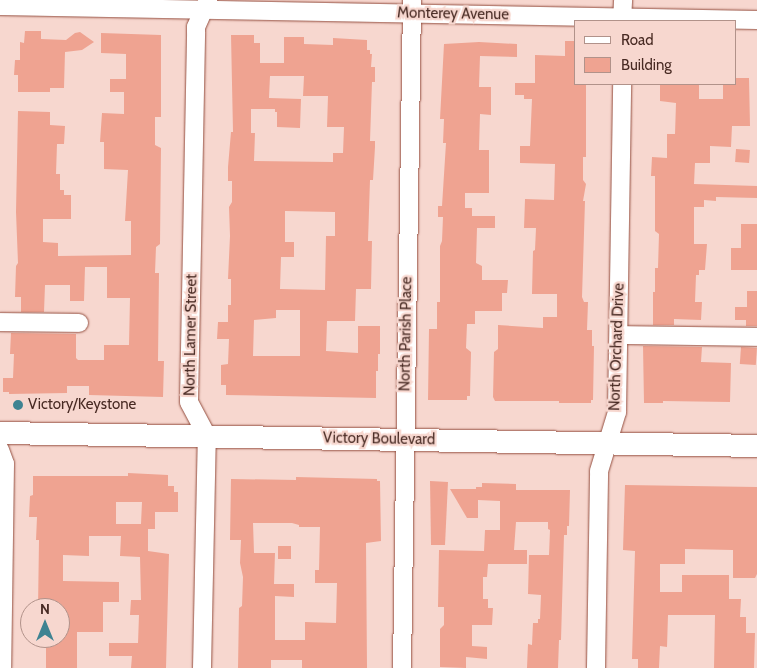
<!DOCTYPE html>
<style>
body{margin:0}
#map{position:relative;width:757px;height:668px;overflow:hidden;background:#f7d7cf;font-family:Cabin,sans-serif}
div>[style]{position:absolute}
[style*='--x']{left:calc(var(--x)*1px);top:calc(var(--y)*1px);width:calc(var(--w)*1px);rotate:calc(var(--a)*1deg)}
.building>*{inset:0;background:#efa391;transform-origin:0 0}
.roads{filter:drop-shadow(0 0 1px #955041) drop-shadow(0 0 1px #955041)}
.minor>*{height:18px;margin:-9px;padding:0 9px;transform-origin:9px;border-radius:9px;background:#fff}
.major>*{height:22px;margin:-11px;padding:0 11px;transform-origin:11px;border-radius:11px;background:#fff}
.dots>*{width:14px;height:14px;translate:-50% -50%;box-sizing:border-box;border:2px solid #f7d7cf;border-radius:50%}
span{translate:-50% -50%;white-space:nowrap;text-align:center;line-height:1.15;-webkit-text-stroke:4.5px #f7d7cf;paint-order:stroke}
.street-label{font-size:15px;color:#482a23}
.poi-label{font-size:15px;color:#482a23}
.left{translate:0 -50%;text-align:left}
.legend{position:absolute;left:574px;top:20px;width:162px;height:65px;box-sizing:border-box;background:#f7d7cf;border:1px solid #b1928a;margin:0;padding:6px 9px;list-style:none;font-size:15px;color:#482a23}
.legend li{display:flex;align-items:center;gap:10px;height:25px}
.legend b{width:25px;border:1px solid #b1928a}
.north{position:absolute;left:20px;top:598px;width:50px;height:50px;box-sizing:border-box;background:#f7d7cf;border:1px solid #b1928a;border-radius:50%;rotate:0deg;font-size:14px;font-weight:700;line-height:20px;text-align:center;color:#482a23}
.north::after{content:'';display:block;margin:auto;width:18px;height:22px;background:#3f8392;clip-path:polygon(50% 0,100% 100%,50% 72%,0 100%)}
</style>
<div id="map">
<div class="building">
<div style="clip-path:polygon(25px 31px,41px 31px,41px 39px,66px 40px,75px 33px,80px 32px,94px 42px,82px 50px,65px 52px,64px 88px,50px 88px,50px 92px,18px 92px,18px 75px,14px 75px,15px 60px,20px 60px,20px 42px,24px 43px)"></div>
<div style="clip-path:polygon(101px 33px,161px 35px,161px 117px,155px 117px,155px 145px,161px 148px,160px 244px,156px 247px,155px 273px,159px 273px,158px 361px,164px 361px,163px 397px,89px 395px,89px 386px,67px 386px,67px 393px,9px 394px,9px 392px,3px 392px,3px 378px,13px 378px,14px 354px,10px 354px,11px 333px,76px 334px,76px 358px,78px 360px,104px 360px,104px 345px,129px 345px,130px 298px,107px 298px,107px 267px,85px 267px,84px 301px,70px 301px,70px 285px,45px 285px,44px 312px,21px 312px,21px 297px,15px 297px,16px 266px,18px 263px,16px 212px,18px 111px,50px 112px,50px 125px,65px 126px,64px 144px,57px 144px,56px 174px,60px 174px,60px 190px,64px 190px,64px 195px,71px 195px,71px 219px,43px 219px,43px 242px,58px 243px,58px 256px,131px 255px,131px 221px,125px 221px,128px 170px,104px 169px,104px 142px,100px 142px,102px 113px,124px 114px,124px 92px,110px 92px,110px 79px,126px 79px,126px 54px,101px 53px)"></div>
<div style="clip-path:polygon(evenodd,231px 35px,254px 35px,254px 43px,260px 43px,260px 63px,284px 63px,284px 37px,304px 37px,304px 44px,333px 45px,333px 38px,367px 40px,367px 50px,370px 50px,370px 54px,372px 54px,371px 67px,375px 67px,375px 82px,372px 82px,370px 141px,375px 141px,375px 147px,373px 180px,370px 180px,368px 241px,372px 241px,371px 289px,356px 289px,355px 321px,327px 321px,326px 351px,358px 353px,358px 326px,380px 326px,380px 354px,378px 354px,378px 371px,376px 371px,376px 398px,226px 395px,226px 385px,221px 385px,221px 365px,228px 364px,229px 339px,217px 339px,218px 322px,228px 322px,228px 305px,231px 305px,231px 279px,228px 279px,230px 236px,229px 207px,232px 202px,232px 181px,228px 181px,228px 167px,231px 132px,233px 132px,231px 35px,270px 76px,304px 76px,303px 96px,328px 96px,327px 127px,344px 127px,343px 153px,333px 153px,333px 162px,254px 161px,255px 133px,251px 133px,251px 109px,275px 109px,275px 112px,277px 112px,277px 127px,300px 128px,301px 99px,269px 98px,270px 76px,231px 35px,285px 211px,335px 212px,335px 236px,326px 236px,325px 290px,280px 289px,281px 257px,294px 257px,294px 242px,285px 242px,285px 211px,231px 35px,276px 310px,300px 310px,300px 356px,253px 356px,254px 320px,276px 318px,276px 310px)"></div>
<div style="clip-path:polygon(565px 41px,576px 41px,576px 84px,586px 84px,586px 157px,583px 157px,583px 180px,586px 184px,583px 201px,585px 201px,582px 297px,584px 302px,588px 302px,587px 330px,592px 330px,592px 346px,594px 346px,593px 400px,591px 400px,591px 403px,559px 403px,559px 401px,495px 401px,493px 397px,494px 352px,498px 349px,498px 325px,543px 328px,543px 317px,557px 317px,557px 294px,532px 294px,533px 251px,535px 250px,536px 228px,524px 228px,525px 199px,554px 200px,555px 164px,520px 163px,520px 146px,530px 146px,532px 99px,524px 99px,524px 95px,515px 95px,515px 83px,535px 83px,535px 55px,565px 56px)"></div>
<div style="clip-path:polygon(479px 42px,517px 44px,517px 57px,480px 56px,479px 87px,491px 87px,491px 115px,480px 114px,479px 150px,489px 150px,489px 193px,465px 193px,465px 208px,472px 208px,472px 216px,495px 216px,495px 228px,477px 228px,476px 263px,482px 266px,482px 280px,508px 280px,507px 293px,502px 293px,502px 311px,475px 311px,475px 324px,467px 324px,466px 348px,471px 352px,470px 396px,467px 396px,467px 400px,428px 400px,429px 329px,437px 329px,437px 302px,440px 302px,440px 246px,442px 241px,443px 217px,438px 217px,438px 206px,442px 206px,446px 143px,443px 143px,444px 119px,440px 119px,444px 44px)"></div>
<div style="clip-path:polygon(736px 78px,749px 78px,750px 126px,732px 126px,731px 147px,710px 146px,710px 163px,695px 163px,694px 184px,757px 186px,757px 198px,716px 197px,716px 201px,704px 200px,704px 207px,694px 207px,694px 244px,707px 244px,705px 270px,699px 270px,699px 275px,696px 275px,695px 302px,702px 302px,701px 320px,674px 319px,674px 325px,653px 325px,653px 292px,655px 292px,655px 268px,658px 268px,659px 234px,655px 231px,655px 176px,651px 176px,652px 157px,667px 158px,667px 134px,675px 134px,676px 103px,660px 101px,660px 84px,699px 84px,699px 99px,723px 99px,723px 84px,736px 84px)"></div>
<div style="left:736px;top:149px;width:14px;height:13px;rotate:4deg"></div>
<div style="clip-path:polygon(741px 224px,757px 224px,757px 270px,731px 270px,731px 248px,741px 248px)"></div>
<div style="clip-path:polygon(747px 291px,757px 291px,757px 326px,746px 326px,746px 320px,735px 320px,735px 307px,747px 307px)"></div>
<div style="clip-path:polygon(643px 346px,702px 347px,701px 362px,731px 363px,730px 402px,663px 401px,663px 403px,644px 403px)"></div>
<div style="left:741px;top:347px;width:16px;height:17px;rotate:4deg"></div>
<div style="clip-path:polygon(evenodd,128px 473px,168px 475px,168px 486px,174px 486px,174px 492px,178px 492px,178px 512px,155px 512px,155px 529px,148px 529px,148px 551px,169px 554px,166px 668px,131px 668px,132px 656px,109px 656px,109px 643px,138px 643px,139px 615px,130px 615px,131px 600px,141px 600px,140px 557px,120px 556px,121px 536px,89px 536px,89px 556px,63px 555px,63px 581px,119px 582px,119px 602px,103px 602px,103px 632px,77px 632px,77px 668px,46px 668px,46px 638px,60px 638px,60px 608px,38px 608px,39px 540px,36px 540px,37px 517px,29px 517px,30px 496px,33px 495px,33px 476px,128px 476px,128px 473px,116px 502px,142px 502px,141px 524px,116px 524px,116px 502px)"></div>
<div style="clip-path:polygon(evenodd,296px 477px,377px 479px,377px 481px,380px 481px,381px 541px,366px 543px,367px 668px,302px 668px,302px 660px,271px 660px,271px 668px,238px 668px,239px 608px,242px 606px,243px 577px,240px 563px,241px 540px,230px 540px,231px 479px,296px 480px,296px 477px,253px 523px,292px 523px,299px 525px,299px 527px,320px 527px,319px 570px,315px 570px,315px 583px,337px 583px,336px 623px,305px 622px,305px 640px,275px 640px,275px 596px,294px 597px,294px 584px,274px 584px,275px 553px,254px 553px,253px 523px)"></div>
<div style="clip-path:polygon(430px 481px,448px 482px,445px 545px,431px 545px)"></div>
<div style="clip-path:polygon(482px 483px,516px 484px,516px 490px,570px 490px,569px 526px,567px 526px,567px 535px,564px 535px,561px 640px,559px 640px,558px 668px,527px 668px,528px 644px,532px 645px,533px 623px,538px 623px,538px 619px,540px 619px,541px 595px,528px 594px,529px 555px,549px 555px,550px 530px,548px 529px,548px 522px,516px 522px,514px 550px,527px 550px,527px 564px,488px 564px,487px 577px,483px 577px,483px 599px,488px 599px,488px 608px,493px 608px,492px 625px,472px 625px,472px 646px,487px 647px,487px 659px,466px 657px,466px 668px,440px 667px,440px 629px,444px 625px,444px 607px,438px 607px,439px 550px,484px 551px,485px 530px,500px 530px,500px 501px,478px 500px,478px 518px,467px 518px,450px 489px,476px 489px,476px 487px,482px 487px)"></div>
<div style="clip-path:polygon(625px 485px,757px 487px,757px 574px,755px 578px,733px 578px,733px 550px,685px 549px,685px 564px,660px 564px,660px 592px,682px 592px,682px 575px,729px 575px,729px 599px,741px 599px,740px 617px,746px 617px,746px 633px,755px 633px,754px 668px,714px 668px,715px 615px,668px 615px,667px 647px,660px 646px,659px 668px,638px 668px,638px 659px,632px 659px,635px 551px,623px 550px)"></div>
<div style="left:278px;top:546px;width:13px;height:13px"></div>
</div>
<div class="roads">
<div class="minor">
<div style="--x:0;--y:6;--w:757;--a:1.06"></div>
<div style="--x:622;--y:21;--w:21;--a:-87"></div>
<div style="--x:0;--y:322;--w:79;--a:0.7"></div>
<div style="--x:619;--y:335;--w:138;--a:0.8"></div>
<div style="--x:0;--y:450;--w:15;--a:70"></div>
<div style="--x:5;--y:464;--w:204;--a:90.8"></div>
<div style="--x:202;--y:668;--w:232;--a:-88.8"></div>
<div style="--x:207;--y:436;--w:38;--a:-118"></div>
<div style="--x:189;--y:402;--w:370;--a:-88.9"></div>
<div style="--x:196;--y:32;--w:5;--a:-90"></div>
<div style="--x:196;--y:27;--w:30;--a:-66"></div>
<div style="--x:402;--y:668;--w:668;--a:-89.14"></div>
<div style="--x:596;--y:668;--w:197;--a:-89.1"></div>
<div style="--x:599;--y:471;--w:62;--a:-73"></div>
<div style="--x:617;--y:412;--w:328;--a:-89.1"></div>
</div>
<div class="major">
<div style="--x:0;--y:433;--w:757;--a:0.98"></div>
</div>
</div>
<div class="dots">
<div style="left:18px;top:405px;background:#3f8392"></div>
</div>
<div class="street-label">
<span style="left:453px;top:14px;rotate:1deg">Monterey Avenue</span>
<span style="left:406px;top:334px;rotate:-89deg">North Parish Place</span>
<span style="left:191px;top:335px;rotate:-89deg">North Lamer Street</span>
<span style="left:617px;top:347px;rotate:-88deg">North Orchard Drive</span>
<span style="left:379px;top:439px;rotate:1deg">Victory Boulevard</span>
</div>
<div class="poi-label">
<span class="left" style="left:28px;top:405px">Victory/Keystone</span>
</div>
<ul class="legend">
<li><b style="height:6px;background:#fff"></b>Road</li>
<li><b style="height:14px;background:#efa391"></b>Building</li>
</ul>
<div class="north">N</div>
</div>
